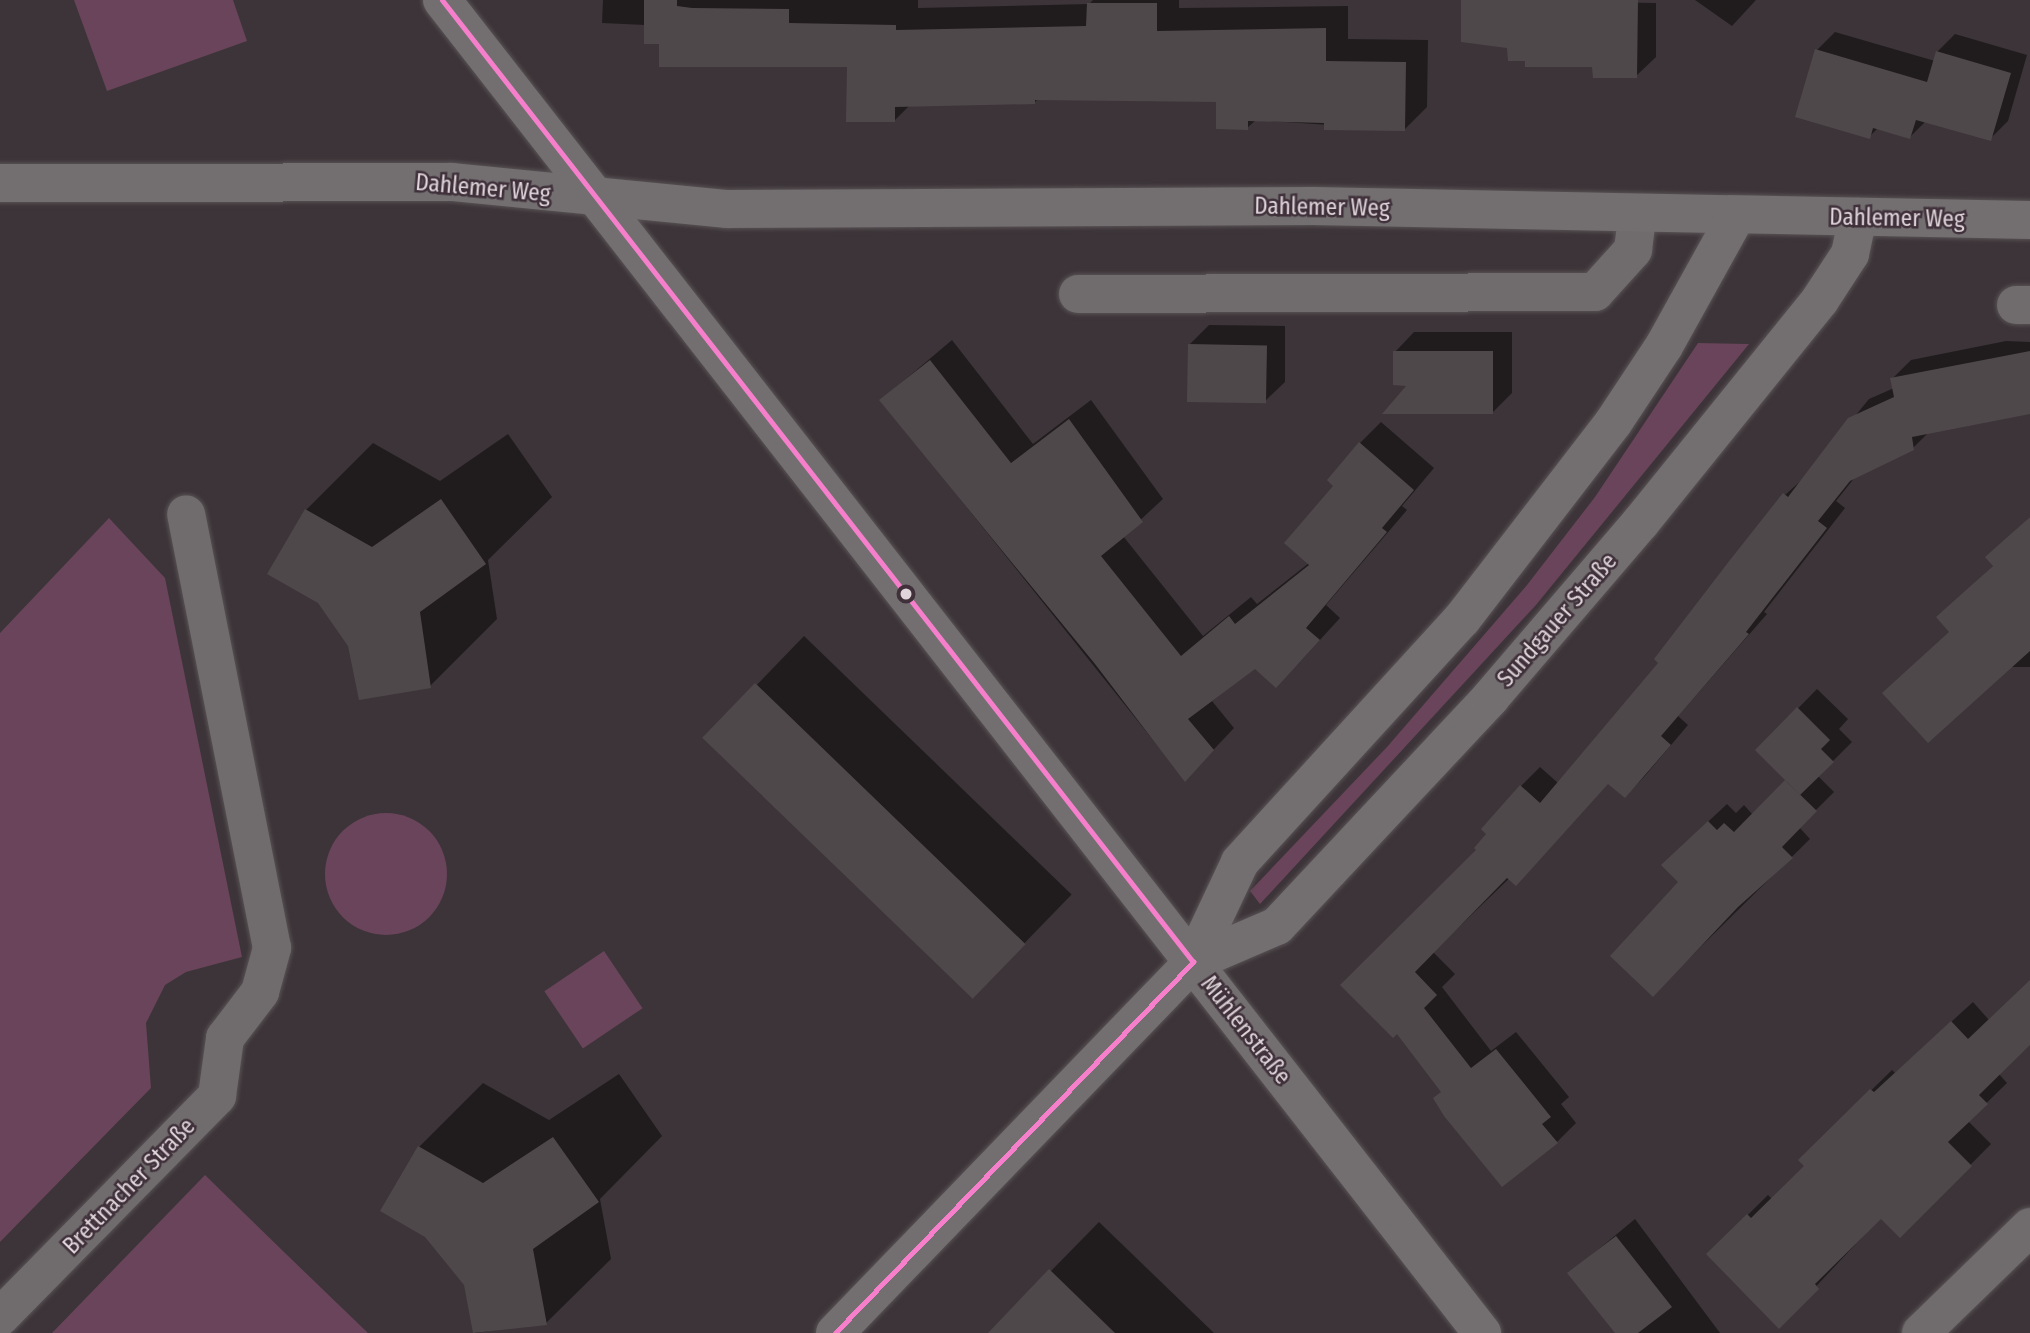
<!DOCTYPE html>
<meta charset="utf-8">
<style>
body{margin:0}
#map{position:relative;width:2030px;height:1333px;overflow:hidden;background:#3c3438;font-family:"Fira Sans Condensed",sans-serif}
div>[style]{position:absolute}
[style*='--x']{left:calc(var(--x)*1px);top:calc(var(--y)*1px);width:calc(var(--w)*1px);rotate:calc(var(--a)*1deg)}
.green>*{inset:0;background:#69445a;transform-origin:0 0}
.round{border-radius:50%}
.shadow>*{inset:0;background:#0007;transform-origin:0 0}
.building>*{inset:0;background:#4f484b;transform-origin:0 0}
.roads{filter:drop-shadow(0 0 2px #595255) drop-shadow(0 0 2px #595255)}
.street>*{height:38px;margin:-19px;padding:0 19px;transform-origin:19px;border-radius:19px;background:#706c6e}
.secondary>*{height:38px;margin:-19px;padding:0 19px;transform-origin:19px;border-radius:19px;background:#736f71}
.bus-1>*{height:5px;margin:-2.5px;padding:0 2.5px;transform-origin:2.5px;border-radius:2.5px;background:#f67fcc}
.dots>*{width:19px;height:19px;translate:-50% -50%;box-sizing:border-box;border:4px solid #3f3039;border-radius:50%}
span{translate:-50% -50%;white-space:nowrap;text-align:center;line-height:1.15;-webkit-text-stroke:5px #3f3039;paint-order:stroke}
.street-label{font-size:23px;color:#dfd5da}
</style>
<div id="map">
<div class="green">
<div style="clip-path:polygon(74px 0,233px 0,247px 41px,107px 91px)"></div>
<div style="clip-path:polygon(1698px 343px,1749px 344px,1536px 605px,1260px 904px,1250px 891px,1387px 747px,1527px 585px,1595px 497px)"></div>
<div style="clip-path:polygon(109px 518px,165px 578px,242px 957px,186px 972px,165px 985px,146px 1023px,151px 1088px,0 1242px,0 633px)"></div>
<div class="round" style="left:325px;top:813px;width:122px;height:122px"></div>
<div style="left:604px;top:951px;width:69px;height:72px;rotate:56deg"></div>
<div style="clip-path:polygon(205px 1175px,285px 1253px,368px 1333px,52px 1333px)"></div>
</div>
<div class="shadow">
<div style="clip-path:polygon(603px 0,918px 0,918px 8px,1089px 4px,1093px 0,1179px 0,1179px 8px,1348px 6px,1348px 39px,1428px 40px,1427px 107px,1404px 130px,1256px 120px,1247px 128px,1218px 100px,1039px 98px,1035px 102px,910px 105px,895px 120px,849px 65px,660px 42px,645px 25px,602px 23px)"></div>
<div style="clip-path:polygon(1463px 0,1656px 3px,1656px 57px,1636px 76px,1594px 65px,1526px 59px)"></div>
<div style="clip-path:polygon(1695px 0,1756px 0,1732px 26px)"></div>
<div style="clip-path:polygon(1835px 32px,1935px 61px,1937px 52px,1955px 34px,2027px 55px,2008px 121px,1990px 139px,1926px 121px,1910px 137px,1878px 128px,1869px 137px,1817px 50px)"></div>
<div style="clip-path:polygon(1209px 325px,1285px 326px,1285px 382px,1265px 401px,1190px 344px)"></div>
<div style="clip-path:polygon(1414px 332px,1512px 332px,1512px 393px,1492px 413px,1409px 385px,1395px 352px)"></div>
<div style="clip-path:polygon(952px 340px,1033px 444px,1091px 400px,1163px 499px,1123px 536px,1203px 636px,1251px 597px,1257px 604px,1309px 563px,1336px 486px,1360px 443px,1381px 422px,1434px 468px,1402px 506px,1407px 510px,1326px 605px,1340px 618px,1297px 665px,1255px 667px,1212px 701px,1234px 728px,1185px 780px,881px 400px)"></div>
<div style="clip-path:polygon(2006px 341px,2030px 342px,2030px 412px,1930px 431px,1913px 448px,1856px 476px,1836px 501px,1845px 508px,1764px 612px,1767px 614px,1678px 716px,1688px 725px,1644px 777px,1625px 796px,1609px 782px,1433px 952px,1455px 974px,1442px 987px,1491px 1051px,1516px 1032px,1569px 1097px,1561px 1104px,1576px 1123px,1557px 1142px,1443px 1091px,1397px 1032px,1342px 985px,1479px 850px,1521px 786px,1540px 767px,1558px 783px,1660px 662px,1785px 495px,1805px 477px,1869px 399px,1894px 388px,1892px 379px,1911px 360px)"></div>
<div style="clip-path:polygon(508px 434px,552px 497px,488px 560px,497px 619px,430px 686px,350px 645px,306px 510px,373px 443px,440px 481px)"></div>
<div style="clip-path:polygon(2030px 517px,2030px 667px,2009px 667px,1951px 631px,1939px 617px,1994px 565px,1987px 557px)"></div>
<div style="left:804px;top:636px;width:372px;height:68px;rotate:44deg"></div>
<div style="clip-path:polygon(1817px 689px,1848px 719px,1839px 729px,1852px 742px,1818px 776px,1834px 792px,1799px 827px,1810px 839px,1653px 994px,1680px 882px,1682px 846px,1727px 804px,1736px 813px,1744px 805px,1753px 815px,1788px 780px,1757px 750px)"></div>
<div style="clip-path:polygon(2030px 981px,2030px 1043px,1998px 1073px,2007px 1083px,1968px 1121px,1991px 1144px,1900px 1236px,1881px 1217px,1779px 1326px,1708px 1254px,1768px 1195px,1772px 1199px,1806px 1166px,1800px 1160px,1892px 1070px,1895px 1073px,1973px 1002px,1989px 1020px)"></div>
<div style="clip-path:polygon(619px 1074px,662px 1136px,600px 1199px,611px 1259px,546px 1323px,475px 1333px,465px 1284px,419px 1147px,483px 1083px,549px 1120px)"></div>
<div style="clip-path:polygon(1635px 1219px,1720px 1333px,1616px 1333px,1570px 1273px)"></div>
<div style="clip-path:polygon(1099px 1222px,1214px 1333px,1017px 1333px,1003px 1320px)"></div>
</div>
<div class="building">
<div style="clip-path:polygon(644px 0,677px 0,677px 6px,692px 8px,789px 9px,789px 23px,896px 25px,896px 30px,1086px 26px,1087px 3px,1157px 3px,1157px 31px,1326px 28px,1326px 61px,1406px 62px,1405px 131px,1324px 130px,1324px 123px,1248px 121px,1248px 130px,1216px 129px,1216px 102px,1035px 100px,1035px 104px,895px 107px,895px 122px,846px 122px,847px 67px,659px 67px,659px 44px,644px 44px)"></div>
<div style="clip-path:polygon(1461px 0,1638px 0,1637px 78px,1593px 78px,1592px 67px,1525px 67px,1525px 61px,1508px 61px,1507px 48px,1461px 42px)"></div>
<div style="clip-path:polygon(1815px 49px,1927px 82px,1936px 51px,2011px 73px,1991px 141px,1916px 120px,1910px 139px,1873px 128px,1870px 139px,1795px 117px)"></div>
<div style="left:1188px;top:344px;width:79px;height:58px;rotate:1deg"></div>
<div style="clip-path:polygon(1393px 351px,1493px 351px,1493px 414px,1382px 414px,1406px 386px,1393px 385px)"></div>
<div style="clip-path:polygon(2030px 351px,2030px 414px,1912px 437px,1914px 450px,1850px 481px,1818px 521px,1827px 528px,1746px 632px,1749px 634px,1661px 736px,1671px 745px,1625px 798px,1608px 784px,1516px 886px,1507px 878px,1415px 972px,1437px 995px,1424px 1008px,1471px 1068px,1496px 1049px,1551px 1117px,1542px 1124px,1558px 1143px,1502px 1187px,1444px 1116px,1433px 1098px,1441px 1092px,1397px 1034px,1393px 1038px,1340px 985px,1476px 850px,1474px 848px,1486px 834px,1481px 829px,1520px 785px,1540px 803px,1658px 663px,1654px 659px,1730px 560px,1783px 493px,1788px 497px,1848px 418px,1894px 397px,1890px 378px)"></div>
<div style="clip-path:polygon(930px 360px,1011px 463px,1069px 419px,1143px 522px,1101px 556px,1181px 656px,1229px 616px,1235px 624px,1309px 565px,1284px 543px,1333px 486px,1327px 480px,1359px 442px,1414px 490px,1382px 528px,1387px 532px,1306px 628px,1320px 640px,1276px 688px,1255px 669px,1188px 719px,1214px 750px,1185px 782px,1095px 664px,879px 400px)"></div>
<div style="clip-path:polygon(441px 499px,486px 564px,420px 612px,431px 688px,359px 700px,348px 646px,318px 603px,267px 574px,305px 509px,372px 547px)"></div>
<div style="clip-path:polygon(2030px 517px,2030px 651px,1928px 743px,1882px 693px,1949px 632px,1936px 617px,1993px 566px,1985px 557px)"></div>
<div style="left:755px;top:683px;width:376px;height:76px;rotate:44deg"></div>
<div style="clip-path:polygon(1797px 707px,1830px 740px,1821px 749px,1834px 762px,1800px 795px,1755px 750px)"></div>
<div style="clip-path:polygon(1785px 780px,1817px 811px,1782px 847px,1793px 858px,1738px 907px,1653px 997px,1610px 956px,1678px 882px,1661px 865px,1708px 821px,1717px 830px,1724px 823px,1734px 832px)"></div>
<div style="clip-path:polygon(2030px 980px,2030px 1045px,1979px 1095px,1988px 1104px,1948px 1142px,1972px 1166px,1900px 1238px,1881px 1219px,1815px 1284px,1819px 1289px,1779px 1329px,1706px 1254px,1747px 1214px,1751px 1218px,1804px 1166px,1798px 1160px,1870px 1089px,1874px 1092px,1951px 1021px,1968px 1039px)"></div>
<div style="clip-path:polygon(553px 1137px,599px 1202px,533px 1249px,547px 1325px,473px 1333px,464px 1285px,425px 1237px,380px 1211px,418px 1146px,483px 1183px)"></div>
<div style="clip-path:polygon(1616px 1236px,1672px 1307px,1638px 1333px,1615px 1333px,1567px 1273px)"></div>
<div style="clip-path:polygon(1049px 1269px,1115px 1333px,988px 1333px)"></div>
</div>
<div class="roads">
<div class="street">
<div style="--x:1078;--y:294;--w:517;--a:-0.22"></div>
<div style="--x:1595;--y:292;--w:57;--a:-47.9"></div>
<div style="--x:1633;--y:250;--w:35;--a:-83"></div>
<div style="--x:2016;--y:305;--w:14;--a:0"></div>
<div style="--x:0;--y:1317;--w:310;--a:-45.5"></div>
<div style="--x:217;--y:1096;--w:59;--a:-82.1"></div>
<div style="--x:225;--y:1038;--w:58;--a:-52.7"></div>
<div style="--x:260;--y:992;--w:46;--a:-74.7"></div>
<div style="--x:272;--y:948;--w:442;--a:-101.2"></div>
<div style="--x:1921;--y:1333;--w:152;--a:-44.2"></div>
</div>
<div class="secondary">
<div style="--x:442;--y:0;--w:1691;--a:52.04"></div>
<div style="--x:0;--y:183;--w:452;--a:-0.1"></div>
<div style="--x:452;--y:182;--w:276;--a:5.6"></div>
<div style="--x:727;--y:209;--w:586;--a:-0.29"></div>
<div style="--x:1313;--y:206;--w:717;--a:1.12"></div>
<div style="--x:1193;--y:962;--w:91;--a:-23.2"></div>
<div style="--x:1277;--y:926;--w:313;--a:-46.9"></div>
<div style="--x:1491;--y:697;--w:230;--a:-49.4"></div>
<div style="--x:1641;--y:522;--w:285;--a:-51.1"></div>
<div style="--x:1820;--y:300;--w:55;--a:-56.9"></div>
<div style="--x:1850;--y:254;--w:38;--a:-78"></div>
<div style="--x:835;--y:1333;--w:516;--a:-46.02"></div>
<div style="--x:1193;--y:962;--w:110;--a:-64.8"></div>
<div style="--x:1240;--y:862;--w:329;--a:-47.6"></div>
<div style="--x:1462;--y:619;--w:247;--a:-52.4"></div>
<div style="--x:1613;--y:423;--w:92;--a:-56.5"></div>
<div style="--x:1664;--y:346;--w:149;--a:-61"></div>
</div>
</div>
<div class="bus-1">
<div style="--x:442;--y:0;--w:1220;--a:52.02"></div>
<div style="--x:835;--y:1333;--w:516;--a:-46.02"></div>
</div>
<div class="dots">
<div style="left:906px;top:594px;background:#dfd5da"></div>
</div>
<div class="street-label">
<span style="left:483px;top:188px;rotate:5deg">Dahlemer Weg</span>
<span style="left:1322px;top:207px;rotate:1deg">Dahlemer Weg</span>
<span style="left:1897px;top:218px;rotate:1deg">Dahlemer Weg</span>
<span style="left:1557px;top:620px;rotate:-49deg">Sundgauer Straße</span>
<span style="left:1246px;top:1030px;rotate:52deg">Mühlenstraße</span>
<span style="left:129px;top:1186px;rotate:-46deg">Brettnacher Straße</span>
</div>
</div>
